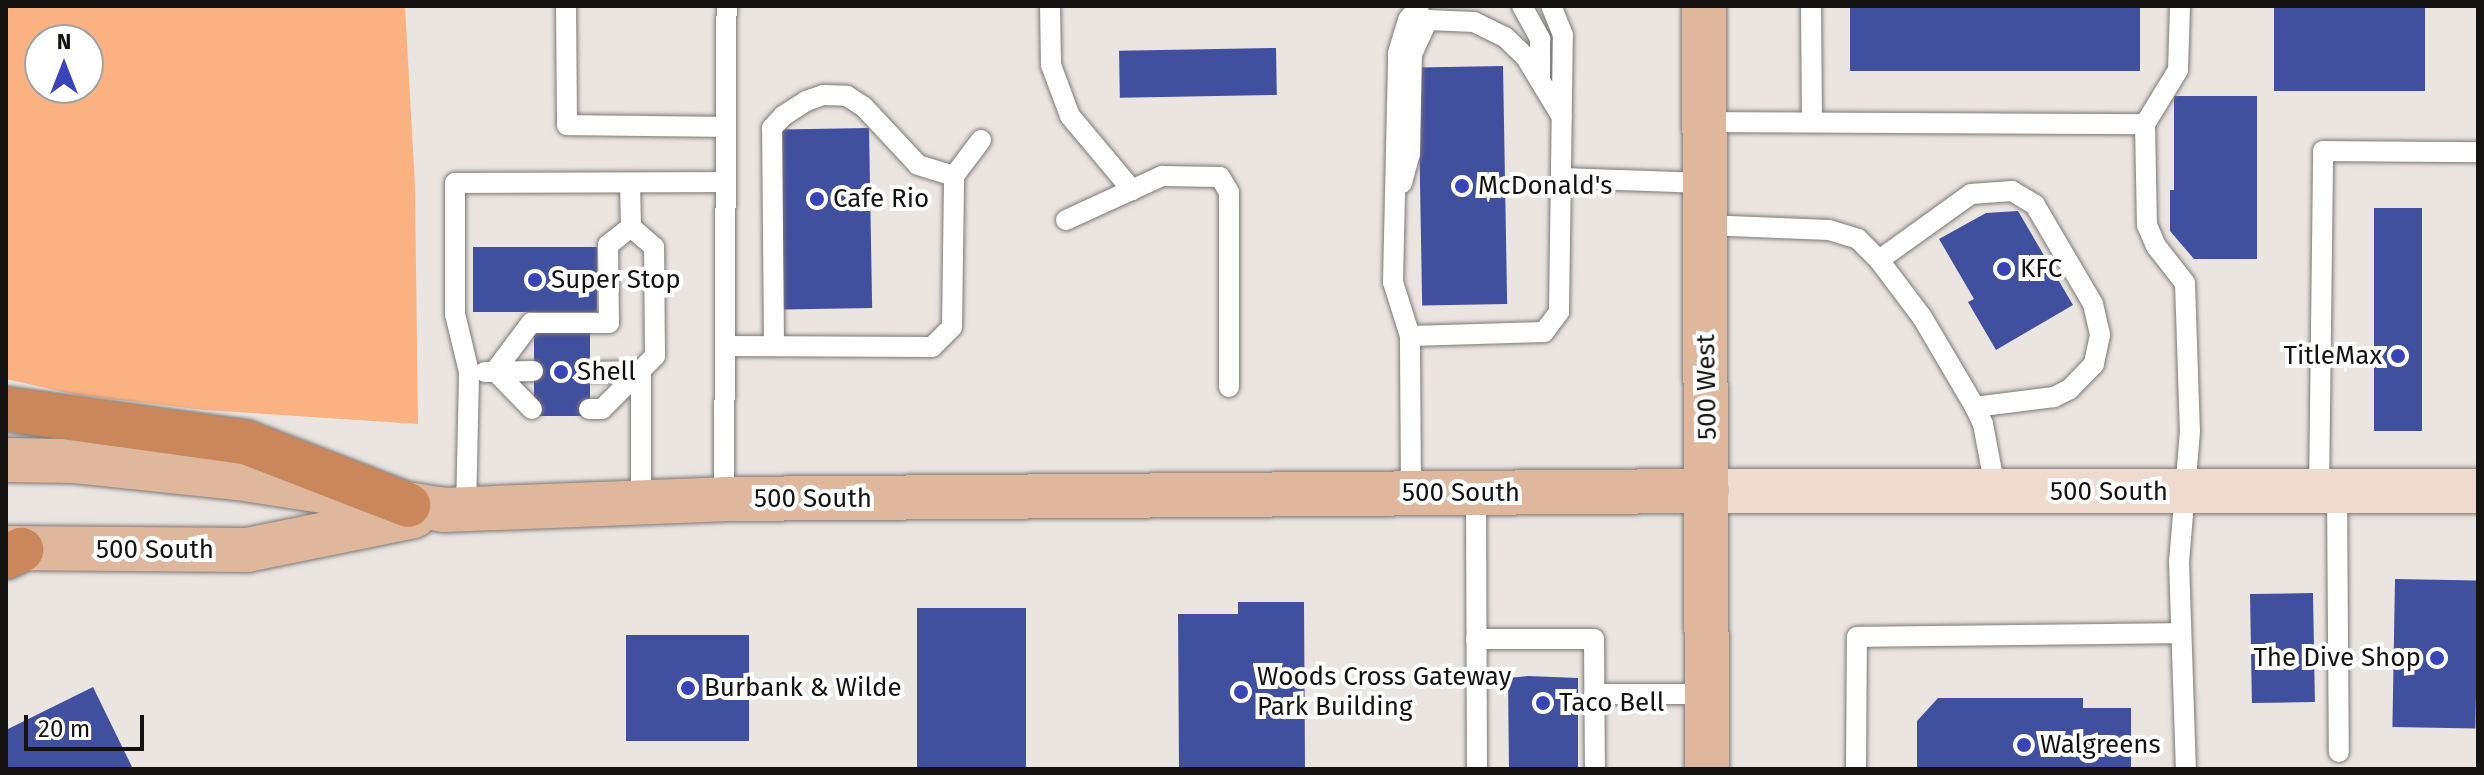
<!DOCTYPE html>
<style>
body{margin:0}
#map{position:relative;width:2484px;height:775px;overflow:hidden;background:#ebe5e2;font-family:"Fira Sans",sans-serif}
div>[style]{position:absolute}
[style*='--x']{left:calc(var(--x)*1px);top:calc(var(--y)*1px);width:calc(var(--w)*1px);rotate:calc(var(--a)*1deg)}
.green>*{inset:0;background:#fbb283}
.building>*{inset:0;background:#414f9f;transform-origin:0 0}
.roads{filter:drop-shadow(0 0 2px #7d7875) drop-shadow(0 0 2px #7d7875)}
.service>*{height:20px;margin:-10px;padding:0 10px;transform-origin:10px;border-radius:10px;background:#fff}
.secondary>*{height:44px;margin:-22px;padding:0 22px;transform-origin:22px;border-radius:22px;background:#efdbce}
.primary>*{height:44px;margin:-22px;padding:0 22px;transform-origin:22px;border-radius:22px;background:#dfb79d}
.motorway>*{height:44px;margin:-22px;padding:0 22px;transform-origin:22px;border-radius:22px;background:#ca875b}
.dots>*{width:22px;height:22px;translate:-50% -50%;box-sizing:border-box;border:4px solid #fff;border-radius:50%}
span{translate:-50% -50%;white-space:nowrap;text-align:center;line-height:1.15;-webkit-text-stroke:8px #fff;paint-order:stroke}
.poi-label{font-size:26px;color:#151312}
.left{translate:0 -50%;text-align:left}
.right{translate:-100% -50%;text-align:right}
.street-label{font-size:26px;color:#151312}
.frame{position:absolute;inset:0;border:8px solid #151312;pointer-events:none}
.north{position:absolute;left:24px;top:24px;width:80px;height:80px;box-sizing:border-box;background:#fff;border:2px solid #a1a1a0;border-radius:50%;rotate:0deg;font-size:22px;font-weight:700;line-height:32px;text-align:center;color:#151312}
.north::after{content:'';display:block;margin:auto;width:28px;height:36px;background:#3944b7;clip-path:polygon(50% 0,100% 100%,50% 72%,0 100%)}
.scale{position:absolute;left:24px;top:715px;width:120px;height:36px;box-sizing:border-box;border:4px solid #151312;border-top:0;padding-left:10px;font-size:24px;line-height:28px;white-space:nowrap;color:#151312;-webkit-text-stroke:6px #fff;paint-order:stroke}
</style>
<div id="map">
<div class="green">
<div style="clip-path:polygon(evenodd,6px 6px,405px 6px,415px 186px,418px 424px,205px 410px,77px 395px,6px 379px,6px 6px,40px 40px,88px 40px,88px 88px,40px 88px,40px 40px)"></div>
</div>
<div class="building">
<div style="left:1850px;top:6px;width:290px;height:65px"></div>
<div style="left:2274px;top:6px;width:151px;height:85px"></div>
<div style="left:1276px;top:48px;width:47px;height:157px;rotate:89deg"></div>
<div style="left:1503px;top:66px;width:238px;height:85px;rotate:89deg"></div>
<div style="clip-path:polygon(2174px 96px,2257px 96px,2257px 259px,2194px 259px,2170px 231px,2170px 190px,2174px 190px)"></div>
<div style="left:869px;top:128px;width:180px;height:89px;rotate:89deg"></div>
<div style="left:2374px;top:208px;width:48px;height:223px"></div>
<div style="clip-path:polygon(2018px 211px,2073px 305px,1996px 350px,1968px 302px,1974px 299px,1939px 239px,1986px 213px)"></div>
<div style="left:473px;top:247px;width:124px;height:65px"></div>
<div style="left:534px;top:326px;width:56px;height:90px"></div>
<div style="left:2395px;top:579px;width:83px;height:148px;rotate:1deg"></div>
<div style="left:2313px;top:593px;width:109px;height:63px;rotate:89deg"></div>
<div style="clip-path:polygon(1238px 602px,1304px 602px,1305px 769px,1179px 769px,1178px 614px,1238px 614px)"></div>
<div style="left:917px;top:608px;width:109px;height:161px"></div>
<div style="left:626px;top:635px;width:123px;height:106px"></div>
<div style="clip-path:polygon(1528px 676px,1578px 678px,1578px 769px,1509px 769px,1508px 678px)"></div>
<div style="clip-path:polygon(93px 687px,133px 769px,6px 769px,6px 730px)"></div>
<div style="clip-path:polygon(1938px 698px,2083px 698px,2083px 708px,2131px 708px,2131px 769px,1917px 769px,1917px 721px)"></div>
</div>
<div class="roads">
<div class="service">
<div style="--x:566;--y:6;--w:119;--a:89.5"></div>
<div style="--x:567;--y:125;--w:159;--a:0.7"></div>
<div style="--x:1050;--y:6;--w:59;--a:89"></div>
<div style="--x:1051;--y:65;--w:54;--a:69.6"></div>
<div style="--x:1070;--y:116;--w:97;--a:50"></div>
<div style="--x:1522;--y:6;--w:38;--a:61"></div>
<div style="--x:1540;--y:39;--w:41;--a:90"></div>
<div style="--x:1811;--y:6;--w:115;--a:89.5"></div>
<div style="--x:2180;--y:6;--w:64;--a:91.8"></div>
<div style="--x:2178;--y:70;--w:63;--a:121.4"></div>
<div style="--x:2145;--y:124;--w:101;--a:88.9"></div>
<div style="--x:2147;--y:225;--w:23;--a:67"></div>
<div style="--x:2156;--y:246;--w:47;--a:51.9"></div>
<div style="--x:2185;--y:283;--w:148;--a:88.1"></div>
<div style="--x:2190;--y:431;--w:130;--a:94.8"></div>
<div style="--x:2179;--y:561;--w:208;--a:88.1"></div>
<div style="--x:1704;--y:122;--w:441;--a:0.3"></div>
<div style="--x:1561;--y:178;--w:143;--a:2"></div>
<div style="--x:1402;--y:183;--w:30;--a:-75"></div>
<div style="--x:1410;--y:154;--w:100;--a:-88.9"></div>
<div style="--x:1412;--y:54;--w:38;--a:-65"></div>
<div style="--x:1428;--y:20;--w:46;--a:2.5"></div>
<div style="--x:1474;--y:22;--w:34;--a:26"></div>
<div style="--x:1505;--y:37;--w:28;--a:44"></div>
<div style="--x:1525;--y:56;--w:71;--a:58.8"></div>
<div style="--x:1066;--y:220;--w:106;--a:-24.6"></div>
<div style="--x:1162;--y:176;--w:58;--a:1"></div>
<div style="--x:1220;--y:177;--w:17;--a:59"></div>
<div style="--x:1229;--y:192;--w:195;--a:90"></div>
<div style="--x:1705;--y:225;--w:124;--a:2.3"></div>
<div style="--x:1829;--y:230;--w:30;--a:17"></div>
<div style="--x:1858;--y:239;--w:30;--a:45"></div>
<div style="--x:1879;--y:260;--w:71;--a:53"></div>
<div style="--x:1922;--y:317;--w:104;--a:59.5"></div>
<div style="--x:1975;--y:407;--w:19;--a:65"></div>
<div style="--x:1983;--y:424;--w:70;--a:79.3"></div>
<div style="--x:1879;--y:260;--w:113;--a:-35.7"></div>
<div style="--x:1971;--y:194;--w:41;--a:-4.2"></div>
<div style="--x:2012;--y:191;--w:27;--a:31"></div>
<div style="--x:2035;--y:205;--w:115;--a:59.6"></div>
<div style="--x:2093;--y:304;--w:32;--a:77"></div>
<div style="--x:2100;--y:335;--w:30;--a:102"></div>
<div style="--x:2094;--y:364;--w:35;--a:134"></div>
<div style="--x:2070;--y:389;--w:18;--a:153"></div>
<div style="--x:2054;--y:397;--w:80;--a:172.8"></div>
<div style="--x:1410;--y:336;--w:134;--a:-1.7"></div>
<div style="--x:1544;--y:332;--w:25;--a:-53"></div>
<div style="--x:1559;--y:312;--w:277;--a:-89.2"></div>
<div style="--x:1563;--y:35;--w:31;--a:-112"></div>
<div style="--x:725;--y:346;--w:207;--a:0.3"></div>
<div style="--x:932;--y:347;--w:28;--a:-45"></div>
<div style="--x:952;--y:327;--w:151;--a:-89.2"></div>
<div style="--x:954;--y:176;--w:45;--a:-53.1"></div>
<div style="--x:774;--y:346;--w:218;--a:-90.5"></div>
<div style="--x:772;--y:128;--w:16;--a:-47"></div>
<div style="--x:783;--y:116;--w:27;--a:-33"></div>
<div style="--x:806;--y:101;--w:18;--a:-19"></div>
<div style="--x:823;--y:95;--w:24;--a:2"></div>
<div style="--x:847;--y:96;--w:20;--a:33"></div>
<div style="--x:864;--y:107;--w:79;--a:47"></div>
<div style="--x:918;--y:165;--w:38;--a:17"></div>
<div style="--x:495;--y:371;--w:60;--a:-53.1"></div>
<div style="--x:531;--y:323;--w:78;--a:0"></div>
<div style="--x:609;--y:323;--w:78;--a:-90.7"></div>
<div style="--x:608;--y:245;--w:29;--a:-38"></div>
<div style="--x:495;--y:371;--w:53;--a:45.8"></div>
<div style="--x:641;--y:371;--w:130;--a:90"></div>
<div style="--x:485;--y:372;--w:48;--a:-1.2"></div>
<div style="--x:589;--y:372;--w:52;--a:-1.1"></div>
<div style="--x:589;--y:409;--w:13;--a:0"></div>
<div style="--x:602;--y:409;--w:75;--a:-45"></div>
<div style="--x:655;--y:356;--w:109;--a:-90.5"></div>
<div style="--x:654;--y:247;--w:30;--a:-139"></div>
<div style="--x:631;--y:227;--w:44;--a:-91.3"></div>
<div style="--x:2319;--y:492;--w:341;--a:-89.3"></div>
<div style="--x:2323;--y:151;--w:155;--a:0.4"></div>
<div style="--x:2337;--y:492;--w:260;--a:89.6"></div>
<div style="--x:1411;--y:493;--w:157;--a:-90.4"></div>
<div style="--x:1410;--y:336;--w:57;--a:-107.5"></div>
<div style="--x:1393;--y:282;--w:229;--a:-88.7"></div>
<div style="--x:1398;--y:53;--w:34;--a:-73"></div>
<div style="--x:1408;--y:20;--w:18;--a:-52"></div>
<div style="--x:1476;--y:493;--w:276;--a:89.8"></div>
<div style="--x:724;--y:499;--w:493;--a:-89.7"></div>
<div style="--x:466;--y:509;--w:137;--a:-88.7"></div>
<div style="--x:469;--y:372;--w:60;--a:-103.6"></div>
<div style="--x:455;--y:314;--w:131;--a:-90"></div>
<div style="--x:455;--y:183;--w:270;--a:-0.2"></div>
<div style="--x:1476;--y:639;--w:118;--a:0"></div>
<div style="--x:1594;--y:639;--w:130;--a:89.6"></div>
<div style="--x:1594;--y:694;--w:113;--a:0"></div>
<div style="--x:1856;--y:769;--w:132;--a:-89.6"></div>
<div style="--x:1857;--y:637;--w:324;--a:-0.7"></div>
</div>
<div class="secondary">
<div style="--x:1707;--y:491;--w:771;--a:0"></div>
</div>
<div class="primary">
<div style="--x:1704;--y:6;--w:763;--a:89.77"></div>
<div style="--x:6;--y:460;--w:69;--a:0.8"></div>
<div style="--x:75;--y:461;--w:164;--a:6"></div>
<div style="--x:238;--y:478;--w:208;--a:8.8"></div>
<div style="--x:444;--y:510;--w:280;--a:-2.2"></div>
<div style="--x:724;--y:499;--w:983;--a:-0.47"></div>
<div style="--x:6;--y:548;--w:241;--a:0.5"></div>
<div style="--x:247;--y:550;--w:170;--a:-11.5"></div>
</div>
<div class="motorway">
<div style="--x:6;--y:409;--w:241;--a:7.9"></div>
<div style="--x:245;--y:442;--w:175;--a:21.1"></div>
<div style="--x:6;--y:557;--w:17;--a:-25"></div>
</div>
</div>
<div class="dots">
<div style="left:1462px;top:186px;background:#3944b7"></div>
<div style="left:817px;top:199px;background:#3944b7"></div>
<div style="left:2004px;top:269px;background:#3944b7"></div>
<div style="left:535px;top:280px;background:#3944b7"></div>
<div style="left:2398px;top:356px;background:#3944b7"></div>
<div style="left:561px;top:372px;background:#3944b7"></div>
<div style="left:2437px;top:658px;background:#3944b7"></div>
<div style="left:688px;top:688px;background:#3944b7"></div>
<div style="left:1241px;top:692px;background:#3944b7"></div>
<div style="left:1543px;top:703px;background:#3944b7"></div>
<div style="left:2024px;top:745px;background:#3944b7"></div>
</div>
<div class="poi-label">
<span class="left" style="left:1478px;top:186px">McDonald's</span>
<span class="left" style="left:833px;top:199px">Cafe Rio</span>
<span class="left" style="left:2020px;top:269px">KFC</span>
<span class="left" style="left:551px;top:280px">Super Stop</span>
<span class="right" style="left:2382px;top:356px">TitleMax</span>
<span class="left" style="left:577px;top:372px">Shell</span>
<span class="right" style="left:2421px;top:658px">The Dive Shop</span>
<span class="left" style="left:1257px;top:692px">Woods Cross Gateway<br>Park Building</span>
<span class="left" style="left:704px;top:688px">Burbank &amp; Wilde</span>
<span class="left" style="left:1559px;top:703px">Taco Bell</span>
<span class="left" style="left:2040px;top:745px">Walgreens</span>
</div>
<div class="street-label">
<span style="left:1707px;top:387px;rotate:-91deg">500 West</span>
<span style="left:2109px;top:492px">500 South</span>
<span style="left:1461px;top:493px">500 South</span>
<span style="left:813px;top:499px">500 South</span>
<span style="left:155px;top:550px">500 South</span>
</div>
<div class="frame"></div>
<div class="north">N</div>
<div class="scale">20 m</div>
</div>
